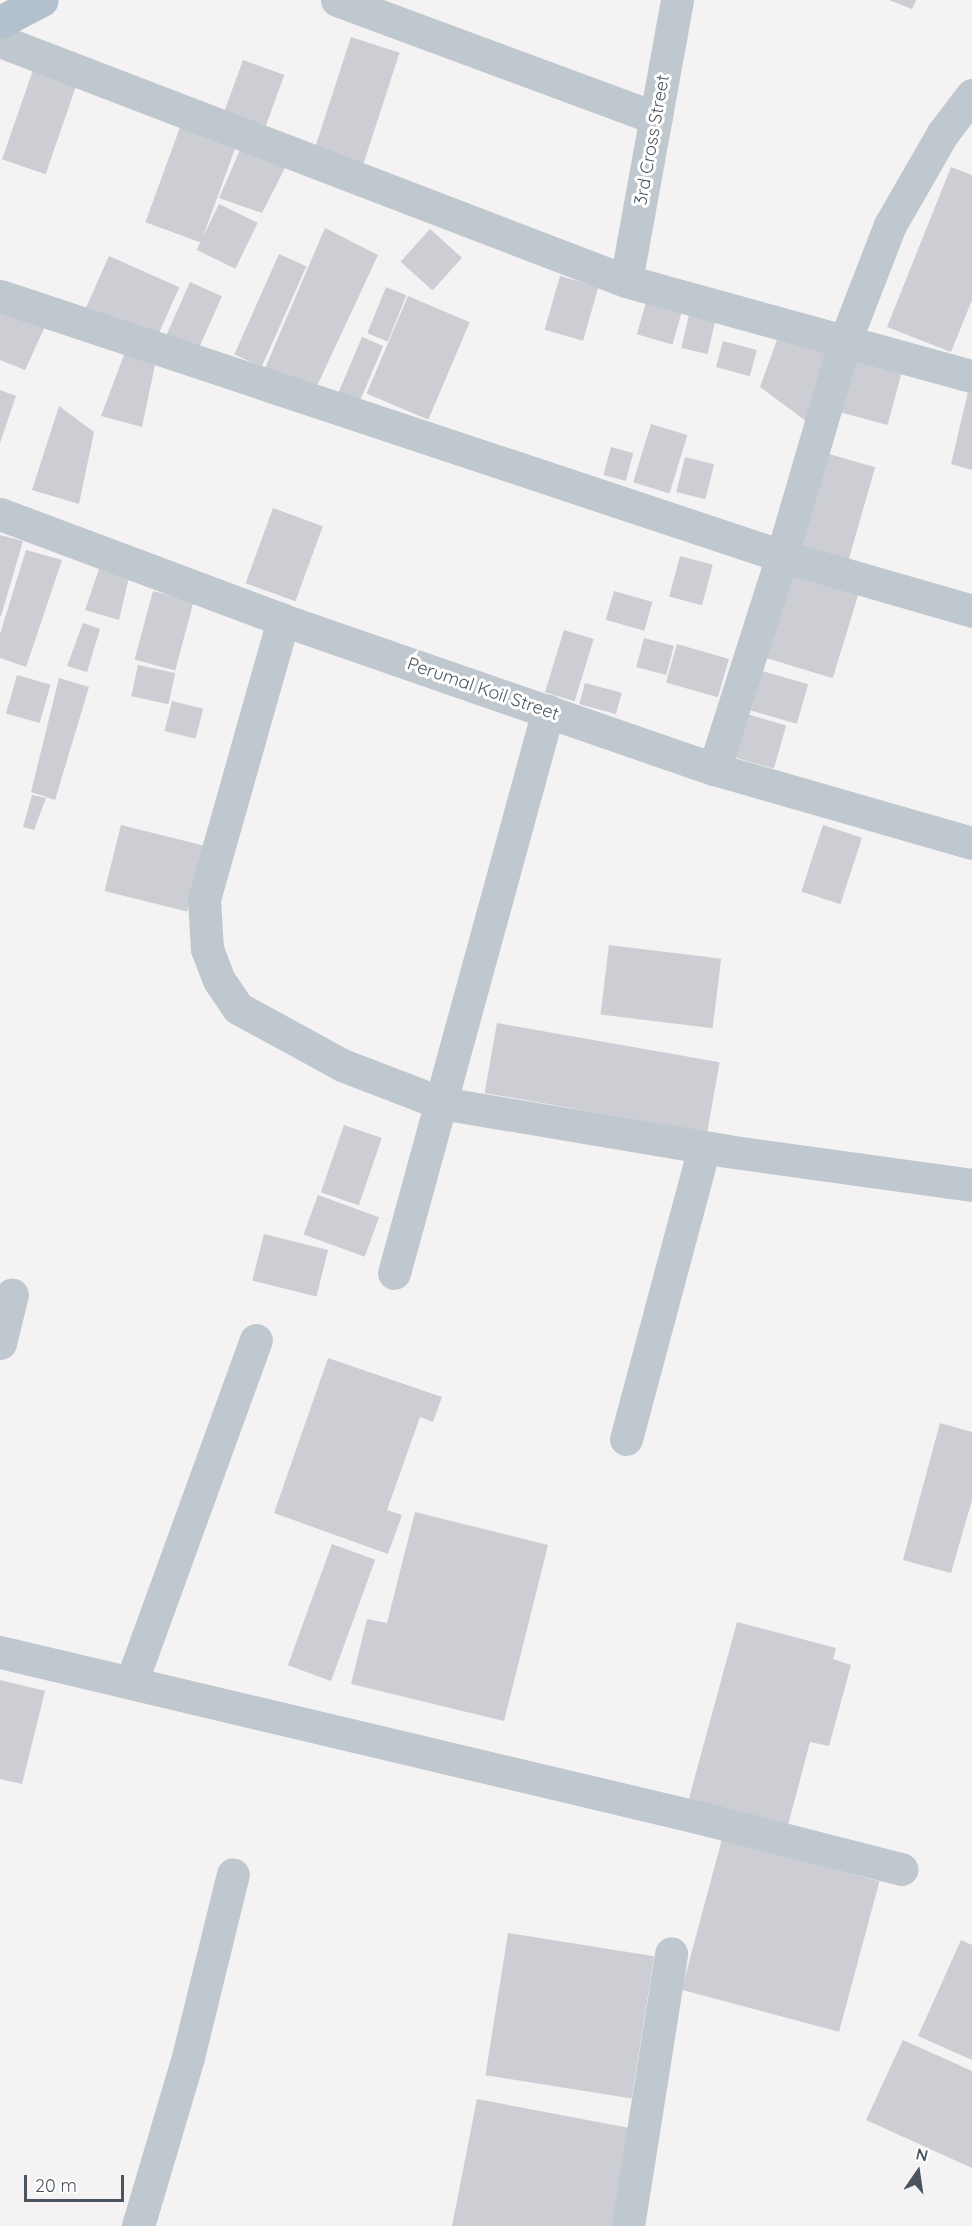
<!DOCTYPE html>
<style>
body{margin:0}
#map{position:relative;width:972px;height:2226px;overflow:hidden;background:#f4f2f2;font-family:Quicksand,sans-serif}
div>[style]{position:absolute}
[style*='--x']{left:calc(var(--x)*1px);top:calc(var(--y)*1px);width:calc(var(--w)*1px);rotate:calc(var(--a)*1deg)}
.building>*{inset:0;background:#ccced4;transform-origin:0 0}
.minor>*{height:33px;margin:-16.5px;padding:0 16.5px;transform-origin:16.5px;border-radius:16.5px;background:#c0c8cf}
.major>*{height:33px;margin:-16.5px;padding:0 16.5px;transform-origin:16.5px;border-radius:16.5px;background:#b3c0ce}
span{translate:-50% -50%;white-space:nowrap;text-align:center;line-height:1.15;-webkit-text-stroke:6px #fff;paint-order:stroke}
.street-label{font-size:18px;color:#4a545e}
.north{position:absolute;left:888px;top:2142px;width:60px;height:60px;-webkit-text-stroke:4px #fff;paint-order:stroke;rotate:13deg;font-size:16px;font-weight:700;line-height:24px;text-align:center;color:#4a545e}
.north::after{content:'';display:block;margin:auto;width:21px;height:27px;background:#4a545e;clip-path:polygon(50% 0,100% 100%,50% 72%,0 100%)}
.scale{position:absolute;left:24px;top:2175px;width:100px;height:27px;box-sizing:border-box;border:3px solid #4a545e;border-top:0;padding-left:8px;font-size:18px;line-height:21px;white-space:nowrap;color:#4a545e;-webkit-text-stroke:4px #fff;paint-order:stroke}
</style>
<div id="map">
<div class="building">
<div style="clip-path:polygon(889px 0,916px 0,912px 9px)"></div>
<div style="left:351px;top:37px;width:51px;height:118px;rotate:18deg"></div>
<div style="left:243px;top:60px;width:44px;height:57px;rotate:20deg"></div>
<div style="left:36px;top:61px;width:46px;height:104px;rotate:19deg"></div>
<div style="left:183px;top:119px;width:59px;height:110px;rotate:20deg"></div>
<div style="clip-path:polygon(243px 143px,289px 160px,262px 213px,219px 198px)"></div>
<div style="clip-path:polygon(951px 167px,972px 175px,972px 300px,951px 352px,887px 327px)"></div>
<div style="left:219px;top:204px;width:43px;height:51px;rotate:26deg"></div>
<div style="clip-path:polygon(325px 228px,378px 255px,316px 388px,263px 373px)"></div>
<div style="left:430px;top:229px;width:43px;height:44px;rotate:42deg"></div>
<div style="left:279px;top:254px;width:30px;height:110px;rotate:24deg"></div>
<div style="left:109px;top:256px;width:77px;height:61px;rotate:24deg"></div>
<div style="left:560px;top:276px;width:40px;height:56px;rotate:16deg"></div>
<div style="left:190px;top:282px;width:35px;height:65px;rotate:24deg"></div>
<div style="left:386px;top:287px;width:22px;height:50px;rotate:22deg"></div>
<div style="left:649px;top:292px;width:37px;height:44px;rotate:16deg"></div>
<div style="left:408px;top:296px;width:67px;height:106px;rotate:23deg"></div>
<div style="left:691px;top:306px;width:27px;height:43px;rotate:13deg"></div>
<div style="clip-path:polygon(0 308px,48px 320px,25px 370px,0 360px)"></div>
<div style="left:362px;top:337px;width:23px;height:61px;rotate:23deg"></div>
<div style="clip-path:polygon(778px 337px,828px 351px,810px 424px,760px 387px)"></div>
<div style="left:723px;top:341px;width:35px;height:27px;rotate:15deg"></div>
<div style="clip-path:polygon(127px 347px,156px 360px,142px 427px,101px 416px)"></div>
<div style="left:854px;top:361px;width:49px;height:53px;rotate:15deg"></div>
<div style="clip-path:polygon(0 390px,16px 396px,0 443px)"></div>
<div style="clip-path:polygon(968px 392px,972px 393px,972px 470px,951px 464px)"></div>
<div style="clip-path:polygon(59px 406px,94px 432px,79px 504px,32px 490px)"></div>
<div style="left:651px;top:424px;width:38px;height:61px;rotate:17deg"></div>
<div style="left:611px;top:447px;width:23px;height:29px;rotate:15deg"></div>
<div style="left:829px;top:454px;width:48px;height:106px;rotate:16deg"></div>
<div style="left:685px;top:457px;width:30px;height:36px;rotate:14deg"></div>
<div style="left:273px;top:508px;width:53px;height:80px;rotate:20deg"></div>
<div style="clip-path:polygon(0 535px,23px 541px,1px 616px,0 616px)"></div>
<div style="clip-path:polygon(26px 550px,62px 560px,26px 667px,0 658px,0 634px)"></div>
<div style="left:680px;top:556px;width:34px;height:42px;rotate:15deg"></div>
<div style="clip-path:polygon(100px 566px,130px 573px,119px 620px,85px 610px)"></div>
<div style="left:786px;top:571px;width:76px;height:89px;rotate:17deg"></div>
<div style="left:153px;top:591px;width:42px;height:71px;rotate:15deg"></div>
<div style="left:614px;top:591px;width:40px;height:30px;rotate:16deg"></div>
<div style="clip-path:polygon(83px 623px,100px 629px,87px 672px,67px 666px)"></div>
<div style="left:564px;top:630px;width:31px;height:65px;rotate:17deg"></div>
<div style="left:644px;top:638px;width:31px;height:30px;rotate:15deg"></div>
<div style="left:677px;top:644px;width:54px;height:40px;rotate:16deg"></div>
<div style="left:138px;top:665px;width:38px;height:32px;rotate:12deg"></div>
<div style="left:762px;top:671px;width:48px;height:41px;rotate:16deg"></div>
<div style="left:17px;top:675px;width:35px;height:40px;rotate:16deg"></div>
<div style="clip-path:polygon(59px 678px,89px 687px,55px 800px,31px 792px)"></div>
<div style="left:585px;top:683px;width:38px;height:22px;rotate:15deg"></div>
<div style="left:172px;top:701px;width:32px;height:31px;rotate:14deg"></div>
<div style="left:743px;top:713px;width:45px;height:45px;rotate:16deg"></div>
<div style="clip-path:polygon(32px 795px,46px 798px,34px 830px,23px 827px)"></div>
<div style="left:121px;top:825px;width:85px;height:68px;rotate:14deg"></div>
<div style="left:823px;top:825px;width:41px;height:70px;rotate:18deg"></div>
<div style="left:609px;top:945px;width:113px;height:70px;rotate:7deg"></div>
<div style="left:497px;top:1023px;width:226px;height:71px;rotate:10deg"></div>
<div style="left:344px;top:1125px;width:40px;height:71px;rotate:19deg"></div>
<div style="left:318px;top:1195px;width:65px;height:42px;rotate:20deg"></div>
<div style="left:264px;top:1234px;width:66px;height:48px;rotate:14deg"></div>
<div style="clip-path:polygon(328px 1358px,442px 1397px,433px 1422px,420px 1417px,387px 1510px,402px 1515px,388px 1554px,274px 1513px)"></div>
<div style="clip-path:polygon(940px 1423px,972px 1432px,972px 1500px,951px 1573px,903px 1560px)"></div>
<div style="clip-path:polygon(415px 1512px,548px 1545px,504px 1721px,351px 1684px,367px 1619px,387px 1623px)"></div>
<div style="left:332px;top:1544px;width:46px;height:129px;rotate:20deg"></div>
<div style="clip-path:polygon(737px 1622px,836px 1648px,833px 1659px,851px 1665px,829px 1746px,810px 1742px,787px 1829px,688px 1802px)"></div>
<div style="clip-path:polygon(0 1680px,45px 1691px,22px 1784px,0 1779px)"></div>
<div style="left:722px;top:1839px;width:163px;height:156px;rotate:15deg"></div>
<div style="left:508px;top:1933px;width:148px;height:144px;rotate:9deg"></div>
<div style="clip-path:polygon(961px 1940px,972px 1945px,972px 2060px,918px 2036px)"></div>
<div style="clip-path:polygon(903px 2040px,972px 2071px,972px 2168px,866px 2120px)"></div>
<div style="clip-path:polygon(477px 2099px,640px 2130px,621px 2226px,452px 2226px)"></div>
</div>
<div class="minor">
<div style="--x:337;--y:0;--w:340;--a:20.3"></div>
<div style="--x:0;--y:41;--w:670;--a:20.98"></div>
<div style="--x:626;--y:281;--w:359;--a:15.4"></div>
<div style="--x:626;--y:281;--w:286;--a:-79.7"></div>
<div style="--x:0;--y:296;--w:824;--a:18.39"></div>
<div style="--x:782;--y:556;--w:198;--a:16.1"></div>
<div style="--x:0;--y:514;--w:302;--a:20.5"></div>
<div style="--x:283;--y:620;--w:456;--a:19.1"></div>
<div style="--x:714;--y:769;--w:268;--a:16"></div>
<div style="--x:283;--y:620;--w:290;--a:105.8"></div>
<div style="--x:204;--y:899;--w:50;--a:86.6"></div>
<div style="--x:207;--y:949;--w:33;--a:69"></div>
<div style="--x:219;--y:980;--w:34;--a:56"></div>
<div style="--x:238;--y:1008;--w:119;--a:28.7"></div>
<div style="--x:342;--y:1065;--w:106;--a:21"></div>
<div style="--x:441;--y:1103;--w:290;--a:9.5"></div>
<div style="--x:727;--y:1151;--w:247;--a:7.9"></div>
<div style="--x:714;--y:769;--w:224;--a:-72.3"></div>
<div style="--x:782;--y:556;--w:224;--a:-73.7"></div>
<div style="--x:845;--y:341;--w:124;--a:-68.8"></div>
<div style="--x:890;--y:225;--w:106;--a:-60.1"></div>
<div style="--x:943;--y:133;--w:48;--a:-52.7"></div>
<div style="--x:394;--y:1273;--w:583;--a:-74.68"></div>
<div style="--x:0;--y:1343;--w:50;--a:-76.2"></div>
<div style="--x:626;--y:1439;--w:302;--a:-75"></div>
<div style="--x:0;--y:1652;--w:716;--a:13.32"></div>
<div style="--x:697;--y:1817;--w:211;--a:14.3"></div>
<div style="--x:131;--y:1683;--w:365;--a:-70"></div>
<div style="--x:138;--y:2226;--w:176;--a:-73.5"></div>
<div style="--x:188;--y:2057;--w:188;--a:-76.2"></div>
<div style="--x:628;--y:2226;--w:276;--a:-81"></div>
</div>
<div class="major">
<div style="--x:0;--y:22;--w:47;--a:-27.6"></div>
</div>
<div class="street-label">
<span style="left:652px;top:140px;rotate:-80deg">3rd Cross Street</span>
<span style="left:483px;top:689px;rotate:19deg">Perumal Koil Street</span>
</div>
<div class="north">N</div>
<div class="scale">20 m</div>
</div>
